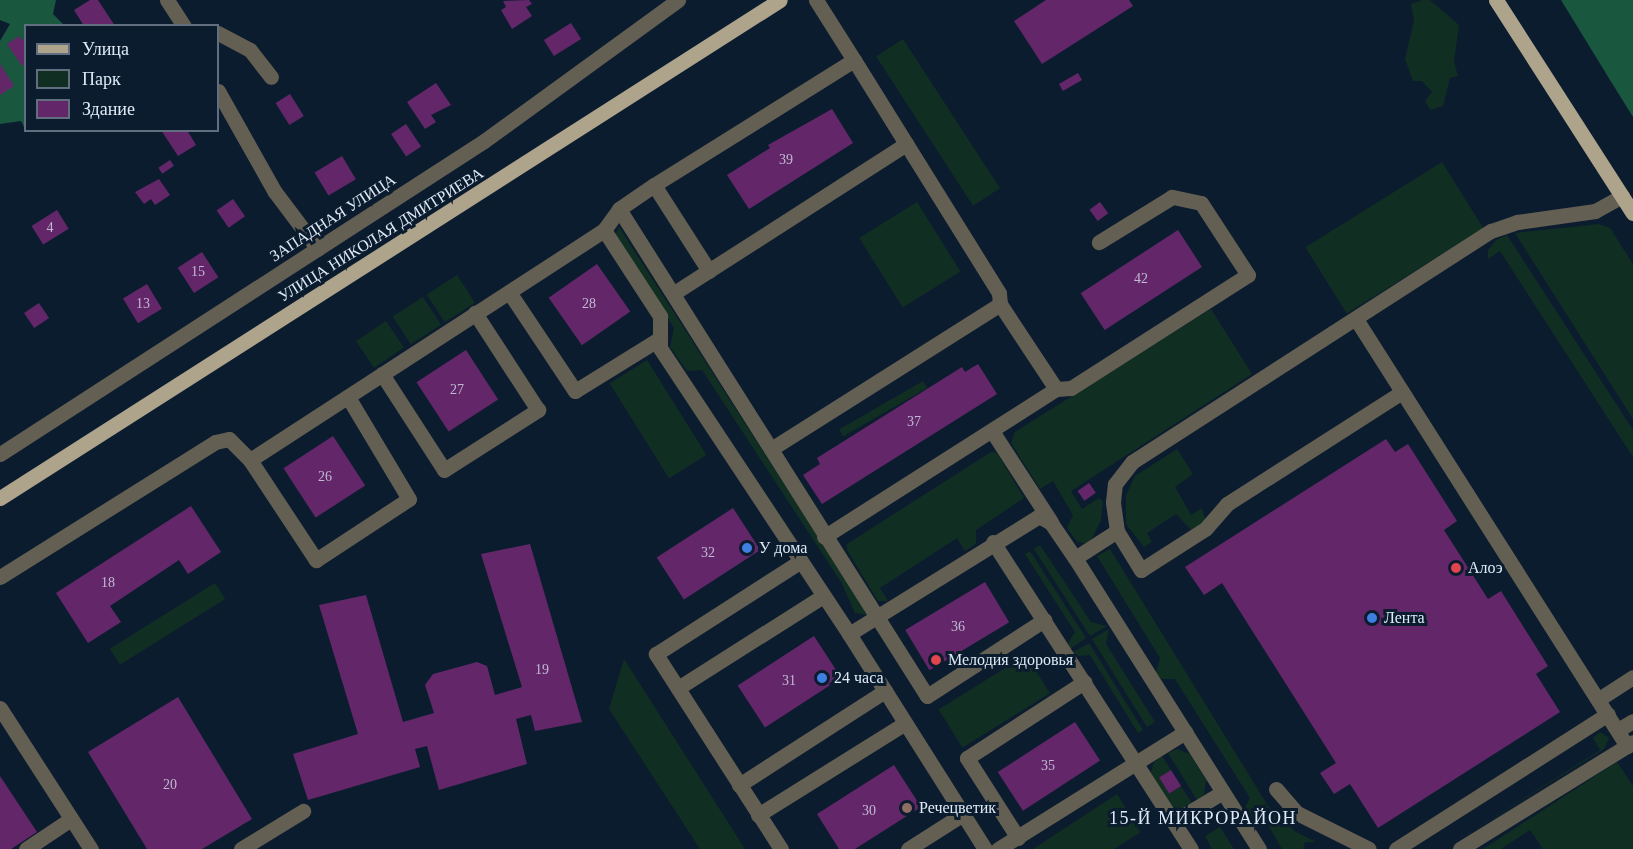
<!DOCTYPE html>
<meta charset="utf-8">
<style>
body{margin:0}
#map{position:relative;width:1633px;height:849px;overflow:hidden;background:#0c1c2f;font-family:Georgia,serif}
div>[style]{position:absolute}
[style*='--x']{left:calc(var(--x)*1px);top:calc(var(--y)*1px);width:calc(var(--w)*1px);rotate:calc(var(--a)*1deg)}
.green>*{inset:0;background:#112e22;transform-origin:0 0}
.forest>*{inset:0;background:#19573f}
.building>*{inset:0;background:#632769;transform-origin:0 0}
.minor>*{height:15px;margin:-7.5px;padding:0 7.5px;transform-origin:7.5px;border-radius:7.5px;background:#645f53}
.major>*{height:15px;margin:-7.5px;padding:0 7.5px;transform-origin:7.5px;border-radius:7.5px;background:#aea48b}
.dots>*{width:16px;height:16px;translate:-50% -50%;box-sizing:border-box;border:3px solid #0c1c2f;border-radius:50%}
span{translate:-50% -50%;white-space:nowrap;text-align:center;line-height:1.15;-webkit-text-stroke:6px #0c1c2f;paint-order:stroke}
.number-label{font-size:14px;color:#c0b9d4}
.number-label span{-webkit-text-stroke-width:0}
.street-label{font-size:16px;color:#dfeaf7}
.poi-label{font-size:16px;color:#dfeaf7}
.left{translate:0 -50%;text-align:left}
.neighbourhood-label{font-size:18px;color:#dfeaf7;letter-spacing:1.5px}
.legend{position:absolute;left:24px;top:24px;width:195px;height:108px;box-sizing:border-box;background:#0c1c2f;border:2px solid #606e7f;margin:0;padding:8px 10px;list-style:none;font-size:18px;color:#dfeaf7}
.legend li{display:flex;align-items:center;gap:12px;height:30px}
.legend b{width:30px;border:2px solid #606e7f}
</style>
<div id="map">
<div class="green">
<div style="clip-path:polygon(1422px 0,1430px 0,1459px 25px,1454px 62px,1458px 76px,1450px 78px,1443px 106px,1430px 110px,1425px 101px,1432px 92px,1422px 81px,1413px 81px,1405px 59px,1414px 21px,1411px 4px)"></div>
<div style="left:903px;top:39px;width:178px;height:32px;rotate:57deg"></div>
<div style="left:1442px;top:162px;width:78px;height:161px;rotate:58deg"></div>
<div style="left:917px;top:202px;width:82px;height:68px;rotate:58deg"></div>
<div style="clip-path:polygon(1599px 224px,1610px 228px,1633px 264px,1633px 419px,1515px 233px)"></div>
<div style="clip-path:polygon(619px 227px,868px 615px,855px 613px,841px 582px,702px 370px,687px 371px,670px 347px,674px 328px,615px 236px)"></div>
<div style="clip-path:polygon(1507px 235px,1633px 430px,1633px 457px,1500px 251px,1488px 259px,1488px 250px,1496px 240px)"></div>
<div style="left:457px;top:275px;width:33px;height:36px;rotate:57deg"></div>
<div style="left:423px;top:297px;width:33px;height:36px;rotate:57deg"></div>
<div style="clip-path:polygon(1211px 309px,1252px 374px,1071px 491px,1082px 509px,1099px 498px,1103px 501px,1101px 520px,1089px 544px,1077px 542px,1067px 528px,1073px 515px,1053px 481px,1040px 489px,1011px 443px,1015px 432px)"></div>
<div style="left:386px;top:321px;width:32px;height:36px;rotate:56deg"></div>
<div style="left:647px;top:360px;width:112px;height:44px;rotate:58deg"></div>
<div style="left:923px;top:381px;width:8px;height:97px;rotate:60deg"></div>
<div style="clip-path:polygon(1177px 449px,1193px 474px,1175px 487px,1191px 515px,1202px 508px,1206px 523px,1191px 530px,1176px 514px,1147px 533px,1152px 542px,1144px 547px,1126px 524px,1126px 495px,1135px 476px)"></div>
<div style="clip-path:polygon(991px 452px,997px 453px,1024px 498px,976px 530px,976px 544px,965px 551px,957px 538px,880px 588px,888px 601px,878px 601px,847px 550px,847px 544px)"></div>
<div style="clip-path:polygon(1040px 545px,1091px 622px,1107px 626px,1090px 636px,1034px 549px)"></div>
<div style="clip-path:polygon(1110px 549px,1268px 806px,1296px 832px,1316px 842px,1305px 842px,1303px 849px,1282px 849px,1265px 820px,1252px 820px,1246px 816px,1244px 809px,1250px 798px,1175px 679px,1161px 679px,1156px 673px,1160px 658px,1097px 556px)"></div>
<div style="clip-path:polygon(1030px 551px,1086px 638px,1070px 649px,1068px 643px,1075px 632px,1025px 554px)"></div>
<div style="left:215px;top:583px;width:19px;height:124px;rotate:58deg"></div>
<div style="clip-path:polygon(1109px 629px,1106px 644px,1155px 722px,1147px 727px,1092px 639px)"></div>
<div style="clip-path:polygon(1089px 643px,1143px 730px,1138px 733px,1090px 655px,1079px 656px,1073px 652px)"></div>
<div style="left:1026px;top:655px;width:45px;height:103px;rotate:58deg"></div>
<div style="clip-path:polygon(624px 659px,745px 849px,700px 849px,609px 709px)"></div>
<div style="clip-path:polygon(1600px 732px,1609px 738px,1604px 749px,1444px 849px,1600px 750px,1593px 738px)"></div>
<div style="clip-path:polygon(1177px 749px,1190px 754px,1206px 780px,1204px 795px,1197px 800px,1168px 753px)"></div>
<div style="clip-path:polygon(1162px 756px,1171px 770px,1160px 778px,1170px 793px,1181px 786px,1192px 803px,1184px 808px,1170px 807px,1150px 775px,1154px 762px)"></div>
<div style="clip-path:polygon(1617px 762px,1633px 786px,1633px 849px,1543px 849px,1530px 830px,1501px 849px,1483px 849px)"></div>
<div style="clip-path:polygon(1117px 794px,1141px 832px,1114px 849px,1033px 849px)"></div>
<div style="clip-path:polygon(1220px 827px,1234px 849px,1212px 849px,1205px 836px)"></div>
</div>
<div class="forest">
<div style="clip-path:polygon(0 0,56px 0,53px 14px,64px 25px,26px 26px,25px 129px,21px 121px,0 124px,0 41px,10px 24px,0 20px)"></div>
<div style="clip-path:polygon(1561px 0,1633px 0,1633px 117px,1610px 80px)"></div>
</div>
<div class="building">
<div style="clip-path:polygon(90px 0,98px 0,115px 26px,84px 26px,74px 10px)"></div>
<div style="clip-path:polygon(529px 0,532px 4px,526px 7px,532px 16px,512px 29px,501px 10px,506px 7px,503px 1px)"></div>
<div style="clip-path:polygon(1046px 0,1129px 0,1133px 6px,1042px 64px,1014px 21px)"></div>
<div style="left:571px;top:23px;width:19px;height:32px;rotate:58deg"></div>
<div style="clip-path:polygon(19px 36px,21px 40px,26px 37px,26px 63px,22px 66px,7px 44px)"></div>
<div style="clip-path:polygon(0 64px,14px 86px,0 95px)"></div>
<div style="left:1078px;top:73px;width:8px;height:22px;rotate:60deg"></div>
<div style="clip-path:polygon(436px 83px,451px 105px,431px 115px,436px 122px,425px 129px,407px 102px)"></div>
<div style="left:290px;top:94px;width:26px;height:17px;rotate:58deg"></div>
<div style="clip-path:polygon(832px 109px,853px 143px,749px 209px,727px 175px,770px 148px,768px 145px)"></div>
<div style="left:406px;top:124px;width:27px;height:18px;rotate:56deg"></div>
<div style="clip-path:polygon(161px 130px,187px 130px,196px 145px,178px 156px)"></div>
<div style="left:342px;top:156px;width:27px;height:32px;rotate:59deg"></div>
<div style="left:170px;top:160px;width:7px;height:14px;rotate:56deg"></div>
<div style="clip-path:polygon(159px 179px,170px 195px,155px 205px,151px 199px,144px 204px,135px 192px)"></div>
<div style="left:233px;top:199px;width:21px;height:20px;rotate:55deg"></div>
<div style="left:1100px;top:202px;width:14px;height:13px;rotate:54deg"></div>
<div style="left:57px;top:210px;width:22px;height:30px;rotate:58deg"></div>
<div style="left:1178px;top:230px;width:44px;height:116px;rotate:57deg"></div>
<div style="left:202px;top:252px;width:30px;height:29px;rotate:57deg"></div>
<div style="left:597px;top:264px;width:58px;height:59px;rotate:55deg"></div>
<div style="left:147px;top:284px;width:29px;height:28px;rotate:59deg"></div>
<div style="left:39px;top:303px;width:18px;height:18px;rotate:56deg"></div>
<div style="left:466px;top:350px;width:59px;height:59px;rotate:57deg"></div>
<div style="clip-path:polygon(978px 364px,997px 394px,822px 504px,803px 475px,820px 464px,817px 458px,962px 367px,965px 372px)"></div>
<div style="left:333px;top:436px;width:59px;height:59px;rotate:57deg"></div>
<div style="clip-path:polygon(1386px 439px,1395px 452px,1408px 444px,1457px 521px,1444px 530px,1488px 599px,1501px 591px,1548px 666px,1536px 674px,1560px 712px,1378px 828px,1350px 784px,1334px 794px,1320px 773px,1336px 763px,1222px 583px,1204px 595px,1185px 567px)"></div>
<div style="left:1089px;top:483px;width:12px;height:14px;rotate:55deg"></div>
<div style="clip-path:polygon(191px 506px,221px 552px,188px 574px,179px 560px,110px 606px,121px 622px,88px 643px,56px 593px)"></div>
<div style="left:733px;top:508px;width:50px;height:91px;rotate:57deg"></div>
<div style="clip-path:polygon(530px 544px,582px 722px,535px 731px,531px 715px,516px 719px,527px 764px,439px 790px,427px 746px,415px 749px,420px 767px,308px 800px,293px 754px,358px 734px,319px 605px,366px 595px,403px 722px,434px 713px,425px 685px,433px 674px,477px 662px,487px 666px,495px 695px,522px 687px,481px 554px)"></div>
<div style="left:985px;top:582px;width:47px;height:93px;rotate:59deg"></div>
<div style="left:814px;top:636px;width:50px;height:91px;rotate:57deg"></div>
<div style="clip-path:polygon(178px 697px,252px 819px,202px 849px,147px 849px,88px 752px)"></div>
<div style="left:1075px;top:722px;width:46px;height:92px;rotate:57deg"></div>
<div style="clip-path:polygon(894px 765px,921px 807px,855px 849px,839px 849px,817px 814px)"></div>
<div style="left:1171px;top:770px;width:19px;height:14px;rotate:58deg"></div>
<div style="clip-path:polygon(0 776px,37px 832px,11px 849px,0 849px)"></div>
</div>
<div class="minor">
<div style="--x:167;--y:0;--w:31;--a:57"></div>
<div style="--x:816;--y:0;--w:71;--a:57.7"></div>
<div style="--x:218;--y:33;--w:36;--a:28"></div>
<div style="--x:250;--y:50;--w:34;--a:52"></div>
<div style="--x:218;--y:91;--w:116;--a:60.6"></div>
<div style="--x:275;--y:192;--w:71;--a:53"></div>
<div style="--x:654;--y:185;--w:102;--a:57.4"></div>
<div style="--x:619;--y:209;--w:576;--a:57.69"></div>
<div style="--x:927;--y:696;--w:140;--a:-33"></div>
<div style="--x:604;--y:230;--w:103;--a:56.9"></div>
<div style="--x:660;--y:316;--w:32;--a:90"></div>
<div style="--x:660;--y:348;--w:343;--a:56.5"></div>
<div style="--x:509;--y:292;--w:119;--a:56.3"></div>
<div style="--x:575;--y:391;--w:99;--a:-31.8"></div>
<div style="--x:674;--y:293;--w:276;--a:-32.7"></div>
<div style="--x:1356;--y:319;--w:506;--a:57.6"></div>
<div style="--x:382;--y:374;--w:114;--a:57.1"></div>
<div style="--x:444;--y:470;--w:112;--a:-32.6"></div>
<div style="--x:538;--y:410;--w:116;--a:-123"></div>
<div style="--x:1056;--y:389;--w:15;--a:-4"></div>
<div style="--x:1071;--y:388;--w:210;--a:-32.6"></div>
<div style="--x:1248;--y:275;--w:86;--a:-123.1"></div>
<div style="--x:1201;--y:203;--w:30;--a:-168"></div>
<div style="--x:1172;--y:197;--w:86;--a:148.3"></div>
<div style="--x:1402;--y:392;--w:208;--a:147.4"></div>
<div style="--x:1227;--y:504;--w:33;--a:131"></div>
<div style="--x:1205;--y:529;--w:76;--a:147.4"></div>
<div style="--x:1141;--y:570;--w:46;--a:-121.6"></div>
<div style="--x:1117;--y:531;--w:29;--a:-98"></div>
<div style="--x:1113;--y:502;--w:18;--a:-84"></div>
<div style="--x:1115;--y:484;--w:28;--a:-52"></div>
<div style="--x:1132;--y:462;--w:427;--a:-32.8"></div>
<div style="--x:1491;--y:231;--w:28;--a:-19"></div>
<div style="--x:1517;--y:222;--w:79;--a:-8"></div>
<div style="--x:1595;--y:211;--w:31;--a:-29"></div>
<div style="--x:992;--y:431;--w:108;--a:57"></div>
<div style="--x:771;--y:449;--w:271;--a:-32.3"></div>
<div style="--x:1000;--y:304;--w:102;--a:56.6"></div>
<div style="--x:1056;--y:389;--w:275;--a:147.5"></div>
<div style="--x:0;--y:454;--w:576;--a:-32.89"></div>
<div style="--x:484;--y:141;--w:240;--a:-36"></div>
<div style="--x:250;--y:460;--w:422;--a:-33"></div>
<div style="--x:604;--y:230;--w:26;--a:-54"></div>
<div style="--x:619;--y:209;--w:42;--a:-34.4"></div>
<div style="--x:654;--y:185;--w:236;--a:-32"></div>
<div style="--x:854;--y:60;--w:274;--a:58.1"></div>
<div style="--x:999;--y:293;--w:11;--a:85"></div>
<div style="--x:993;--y:542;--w:365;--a:57.2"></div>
<div style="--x:1075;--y:558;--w:50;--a:-32.7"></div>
<div style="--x:0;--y:577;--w:254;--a:-32.1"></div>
<div style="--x:215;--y:442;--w:14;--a:-12"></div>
<div style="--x:229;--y:439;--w:30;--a:45"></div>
<div style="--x:250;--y:460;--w:120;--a:56.6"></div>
<div style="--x:316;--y:560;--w:111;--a:-33.3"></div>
<div style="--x:409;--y:499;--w:119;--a:-120.9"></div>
<div style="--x:678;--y:688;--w:172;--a:-32.4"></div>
<div style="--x:1599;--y:699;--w:40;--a:-32.9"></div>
<div style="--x:0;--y:708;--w:168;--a:57.2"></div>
<div style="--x:1618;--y:730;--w:17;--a:-31"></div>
<div style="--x:739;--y:785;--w:174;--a:-32.8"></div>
<div style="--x:1276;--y:789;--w:32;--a:49"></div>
<div style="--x:1297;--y:813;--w:80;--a:26.6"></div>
<div style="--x:758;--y:815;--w:173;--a:-32"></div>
<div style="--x:1173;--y:822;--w:58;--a:-31"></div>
<div style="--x:1018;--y:838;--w:95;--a:-122.5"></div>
<div style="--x:967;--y:758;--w:140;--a:-33"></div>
<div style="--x:26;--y:849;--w:54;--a:-33.7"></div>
<div style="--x:241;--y:849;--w:73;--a:-31.5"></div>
<div style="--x:781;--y:849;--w:232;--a:-122.7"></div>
<div style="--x:656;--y:654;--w:172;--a:-32.7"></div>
<div style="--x:908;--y:849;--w:65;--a:-32.5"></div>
<div style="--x:985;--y:849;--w:254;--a:-122.3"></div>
<div style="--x:849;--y:634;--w:224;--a:-31.8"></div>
<div style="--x:1039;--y:516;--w:14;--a:30"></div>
<div style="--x:1051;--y:523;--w:42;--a:55.6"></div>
<div style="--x:1075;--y:558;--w:344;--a:57.7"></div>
<div style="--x:998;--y:849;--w:221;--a:-32"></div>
<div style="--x:1396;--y:849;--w:251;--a:-32.5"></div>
<div style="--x:1460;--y:849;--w:203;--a:-31.7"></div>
</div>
<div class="major">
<div style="--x:1496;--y:0;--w:253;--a:57.3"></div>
<div style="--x:0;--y:498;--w:925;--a:-32.56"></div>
</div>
<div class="dots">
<div style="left:747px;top:548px;background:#3f7fe0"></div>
<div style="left:1456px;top:568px;background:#e0444e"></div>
<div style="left:1372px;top:618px;background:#3f7fe0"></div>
<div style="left:936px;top:660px;background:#e0444e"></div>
<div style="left:822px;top:678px;background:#3f7fe0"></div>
<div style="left:907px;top:808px;background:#8d6e63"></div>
</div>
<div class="number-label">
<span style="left:786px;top:160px">39</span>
<span style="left:50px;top:228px">4</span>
<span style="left:198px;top:272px">15</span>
<span style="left:1141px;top:279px">42</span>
<span style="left:143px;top:304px">13</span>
<span style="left:589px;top:304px">28</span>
<span style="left:457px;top:390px">27</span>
<span style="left:914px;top:422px">37</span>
<span style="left:325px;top:477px">26</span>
<span style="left:708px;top:553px">32</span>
<span style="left:108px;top:583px">18</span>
<span style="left:958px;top:627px">36</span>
<span style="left:542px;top:670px">19</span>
<span style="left:789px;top:681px">31</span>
<span style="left:1048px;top:766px">35</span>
<span style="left:170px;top:785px">20</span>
<span style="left:869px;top:811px">30</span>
</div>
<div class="street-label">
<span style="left:333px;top:218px;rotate:-33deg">ЗАПАДНАЯ УЛИЦА</span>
<span style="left:381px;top:235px;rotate:-32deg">УЛИЦА НИКОЛАЯ ДМИТРИЕВА</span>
</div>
<div class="poi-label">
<span class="left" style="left:759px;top:548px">У дома</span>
<span class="left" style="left:1468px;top:568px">Алоэ</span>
<span class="left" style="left:1384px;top:618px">Лента</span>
<span class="left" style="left:948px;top:660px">Мелодия здоровья</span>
<span class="left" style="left:834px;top:678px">24 часа</span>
<span class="left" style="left:919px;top:808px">Речецветик</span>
</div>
<div class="neighbourhood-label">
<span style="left:1203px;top:818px">15-Й МИКРОРАЙОН</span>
</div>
<ul class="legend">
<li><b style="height:8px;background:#aea48b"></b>Улица</li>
<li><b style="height:16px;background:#112e22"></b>Парк</li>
<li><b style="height:16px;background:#632769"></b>Здание</li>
</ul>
</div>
